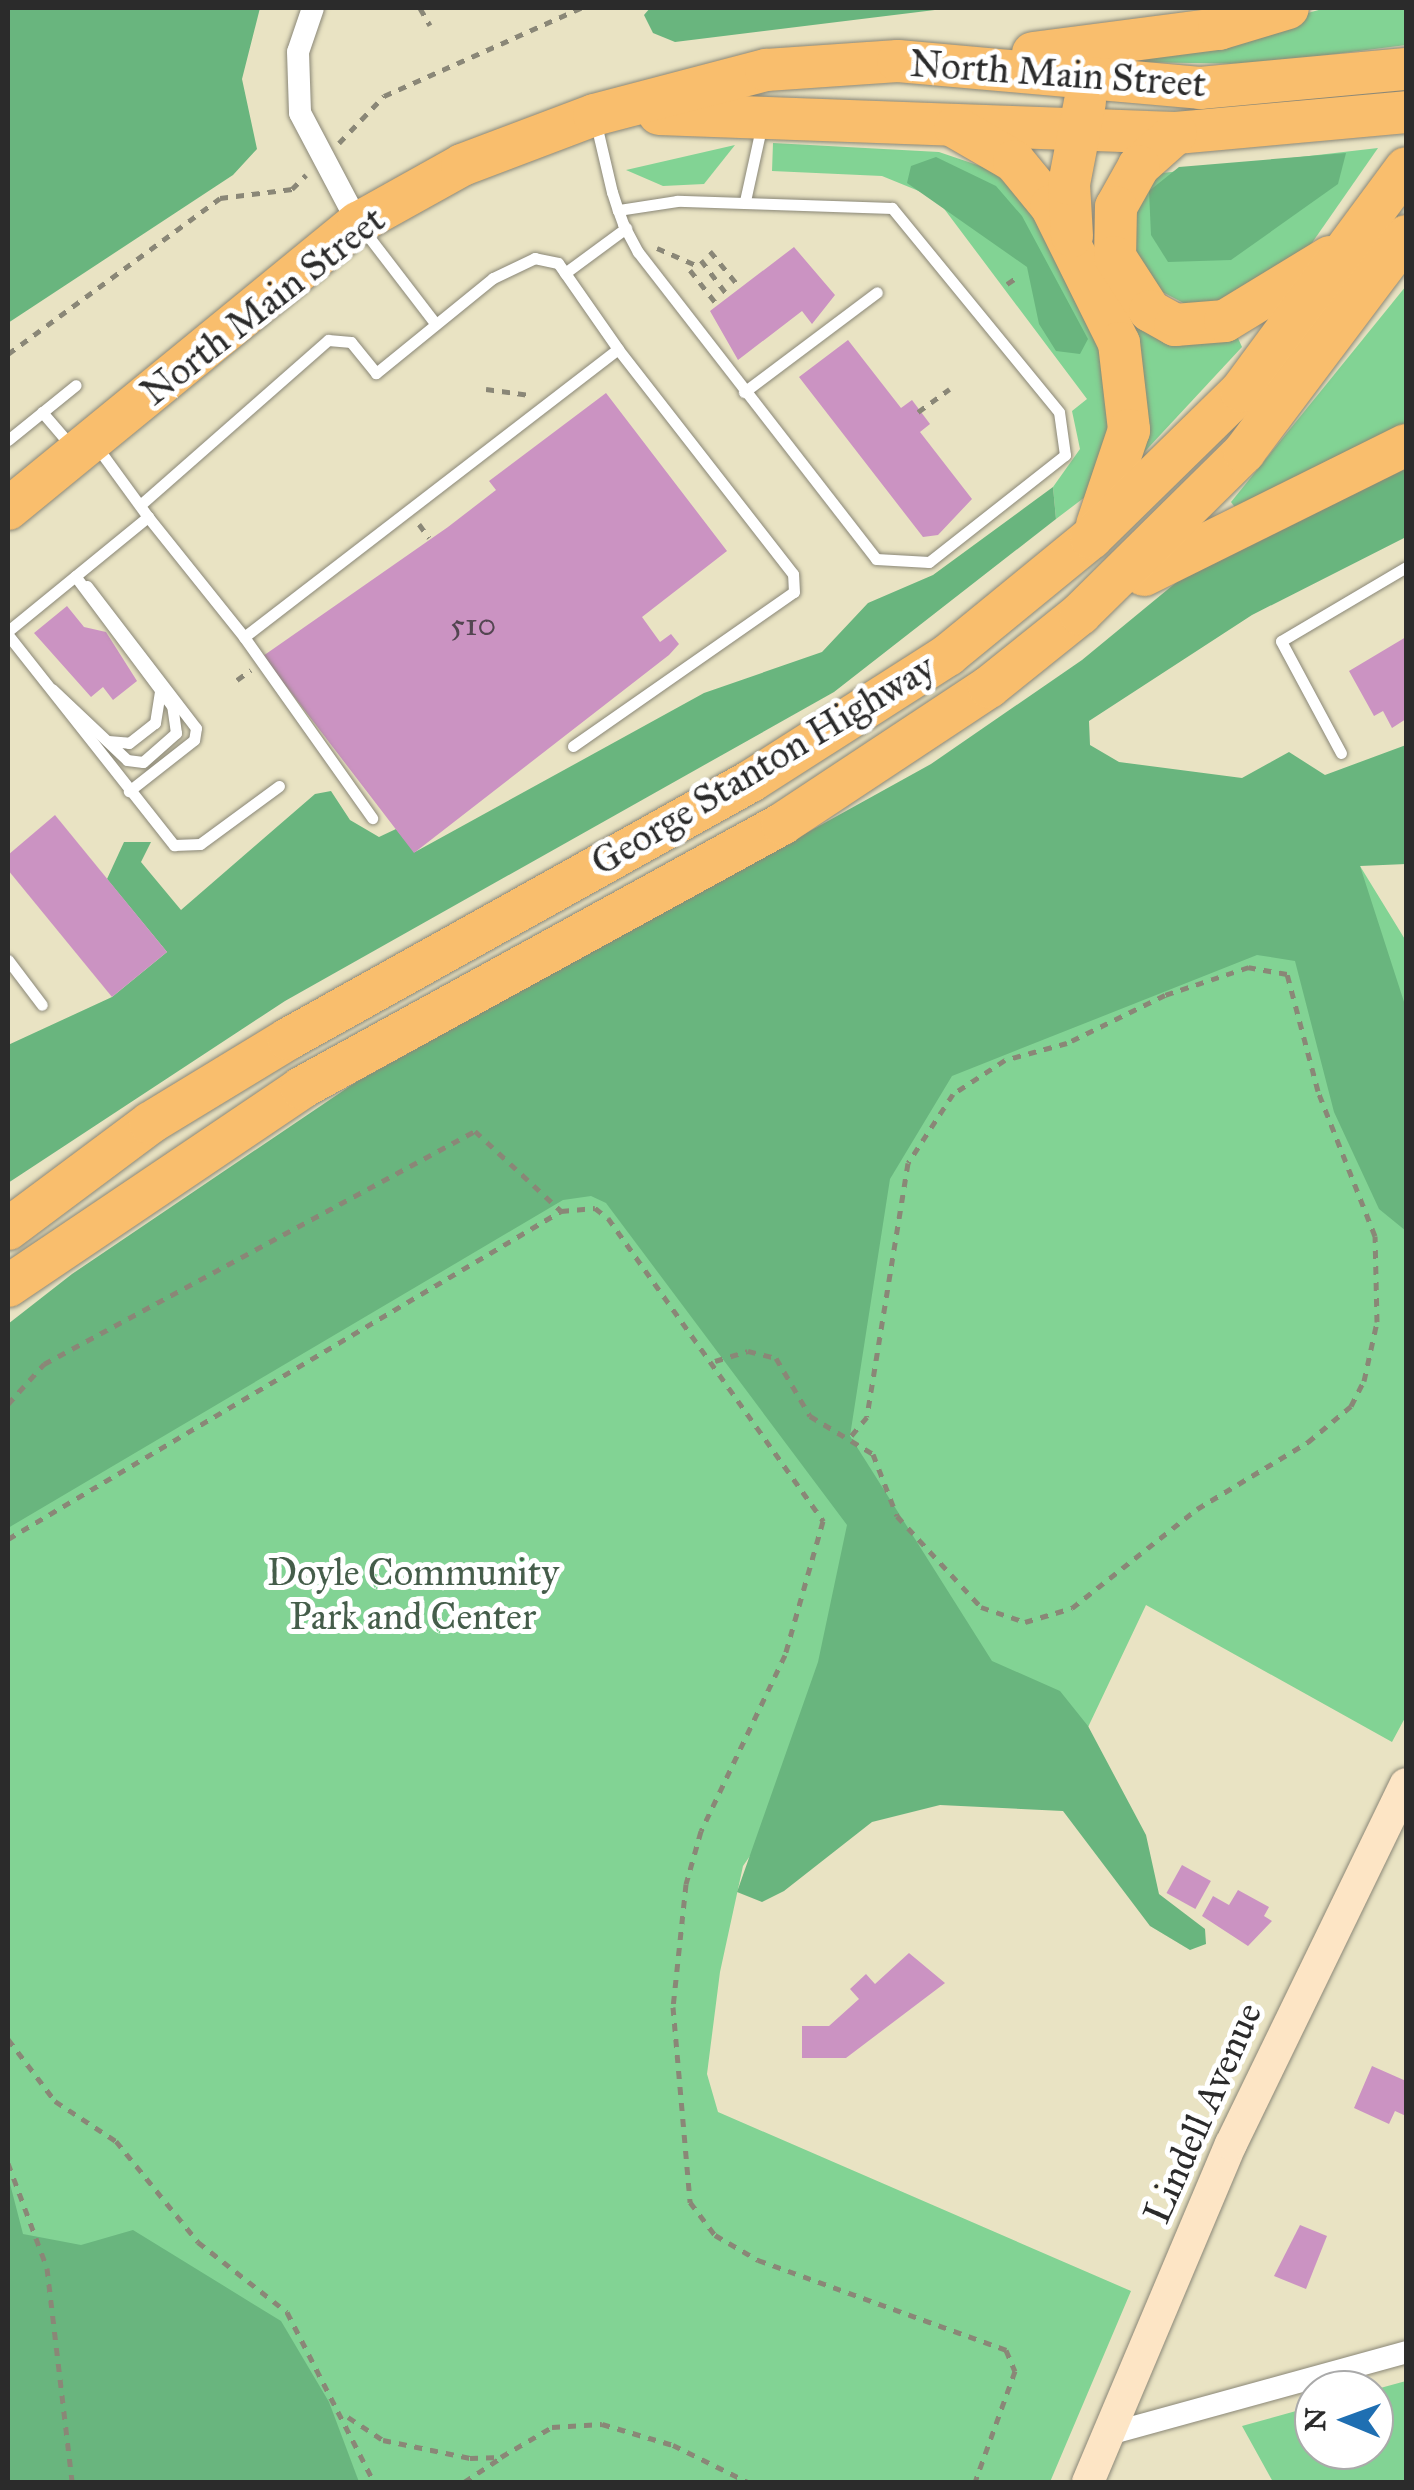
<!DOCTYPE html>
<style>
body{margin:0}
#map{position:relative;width:1414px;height:2490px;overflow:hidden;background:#e9e3c3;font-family:"IM FELL Great Primer",serif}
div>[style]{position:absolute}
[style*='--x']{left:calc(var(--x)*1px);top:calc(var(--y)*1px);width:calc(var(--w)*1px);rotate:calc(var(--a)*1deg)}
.green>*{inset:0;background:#82d394}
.forest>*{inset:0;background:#69b57e}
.building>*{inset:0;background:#cb93c2;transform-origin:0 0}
.path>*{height:5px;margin-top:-2.5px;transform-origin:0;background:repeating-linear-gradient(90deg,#8a8777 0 8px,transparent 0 16px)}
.roads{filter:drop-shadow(0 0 2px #8a8777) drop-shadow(0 0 2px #8a8777)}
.lane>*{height:11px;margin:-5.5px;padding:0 5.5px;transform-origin:5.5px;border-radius:5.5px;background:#fff}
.street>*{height:22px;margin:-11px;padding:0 11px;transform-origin:11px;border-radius:11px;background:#fff}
.secondary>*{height:32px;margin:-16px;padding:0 16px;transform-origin:16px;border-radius:16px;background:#fde5c5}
.highway>*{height:42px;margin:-21px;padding:0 21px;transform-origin:21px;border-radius:21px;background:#f9be6d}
span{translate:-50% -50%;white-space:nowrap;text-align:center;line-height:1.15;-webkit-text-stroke:10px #fff;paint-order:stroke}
.number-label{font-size:32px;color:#534551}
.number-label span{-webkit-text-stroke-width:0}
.street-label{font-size:38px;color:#2b2b2b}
.park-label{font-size:38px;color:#455d4a}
.frame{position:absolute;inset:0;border:10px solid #2b2b2b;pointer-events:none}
.north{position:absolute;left:1294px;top:2370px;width:100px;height:100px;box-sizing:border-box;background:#fff;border:2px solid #aaa;border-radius:50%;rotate:271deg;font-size:28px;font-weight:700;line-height:40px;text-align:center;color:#2b2b2b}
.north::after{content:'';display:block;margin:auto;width:35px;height:45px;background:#1f6fb2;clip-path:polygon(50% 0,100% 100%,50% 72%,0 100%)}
</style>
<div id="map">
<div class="green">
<div style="clip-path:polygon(1326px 8px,1406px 8px,1406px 45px,1256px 64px,1128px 62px)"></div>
<div style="clip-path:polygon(773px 143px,939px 152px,989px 169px,1023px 197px,1104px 351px,1112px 417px,1085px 497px,1056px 519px,1053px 487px,1080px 449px,1072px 411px,1087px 399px,936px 198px,882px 176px,772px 171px)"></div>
<div style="clip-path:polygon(735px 145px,704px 184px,663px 186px,626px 170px)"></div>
<div style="clip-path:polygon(1378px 148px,1298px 263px,1270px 288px,1193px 308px,1151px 286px,1127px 231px,1154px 174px)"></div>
<div style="clip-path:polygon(1406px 286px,1406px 428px,1237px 510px,1231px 502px)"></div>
<div style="clip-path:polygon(1129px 310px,1237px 336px,1242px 347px,1136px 461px)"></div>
<div style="clip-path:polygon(1360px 866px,1406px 941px,1406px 1716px,1392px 1742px,1146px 1605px,1062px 1782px,925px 1604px,743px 1866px,720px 1972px,707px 2074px,718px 2112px,1131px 2291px,1050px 2482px,8px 2482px,8px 1357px)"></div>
<div style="clip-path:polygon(1406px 2381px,1406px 2482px,1273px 2482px,1242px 2426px,1314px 2406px,1314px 2450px,1374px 2450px,1373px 2390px)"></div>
</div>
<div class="forest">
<div style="clip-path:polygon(8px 8px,260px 8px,242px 79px,257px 149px,233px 175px,8px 323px)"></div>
<div style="clip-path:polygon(650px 8px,951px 8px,675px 42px,653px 33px,644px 15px)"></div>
<div style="clip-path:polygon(1346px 153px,1338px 184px,1231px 260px,1168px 262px,1151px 235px,1149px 191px,1179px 167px)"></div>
<div style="clip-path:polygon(936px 157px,996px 186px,1022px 216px,1088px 339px,1080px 354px,1056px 351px,1039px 324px,1027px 267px,907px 183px,911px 166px)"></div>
<div style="clip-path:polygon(1406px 456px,1406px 537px,1252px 615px,1089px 721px,1090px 745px,1119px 762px,1242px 778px,1289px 752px,1325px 775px,1406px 745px,1406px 864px,1360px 866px,1406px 1008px,1406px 1231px,1379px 1209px,1334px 1112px,1295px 961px,1257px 955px,952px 1076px,890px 1179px,850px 1436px,992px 1661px,1060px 1691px,1088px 1726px,1146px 1835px,1159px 1894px,1205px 1929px,1206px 1944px,1190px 1950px,1150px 1926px,1063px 1811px,940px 1805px,872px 1822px,784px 1891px,762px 1902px,737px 1892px,818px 1662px,847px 1525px,606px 1203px,591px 1196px,563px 1200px,8px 1528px,8px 1324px,72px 1274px,356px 1082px,931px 764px,1082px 660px,1201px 562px)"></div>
<div style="clip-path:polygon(1053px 487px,1056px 519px,834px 692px,285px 1001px,8px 1183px,8px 1045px,112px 997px,167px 952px,107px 879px,124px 842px,151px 842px,141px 862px,181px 910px,315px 794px,331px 791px,350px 820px,379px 837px,396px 829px,415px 852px,704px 693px,822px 652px,868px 603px,933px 575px)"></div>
<div style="clip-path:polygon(8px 2176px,23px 2234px,81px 2245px,133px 2230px,281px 2321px,329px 2402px,359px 2482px,8px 2482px)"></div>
</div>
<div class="building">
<div style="clip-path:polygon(794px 247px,835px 295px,812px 324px,802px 311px,738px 360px,710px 311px)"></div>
<div style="clip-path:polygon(848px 340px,901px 408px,912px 400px,930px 424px,920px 432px,972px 499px,938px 535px,923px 537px,799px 377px)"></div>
<div style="clip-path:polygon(606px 393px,727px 551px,642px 617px,660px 642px,671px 634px,679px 644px,669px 655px,414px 853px,263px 656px,448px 527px,496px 490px,489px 481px)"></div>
<div style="clip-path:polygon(67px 606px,84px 627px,106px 632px,137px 681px,113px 700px,103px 687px,91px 697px,34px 633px)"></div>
<div style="clip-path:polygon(1406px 637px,1406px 719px,1392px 728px,1383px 711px,1374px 716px,1349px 671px)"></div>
<div style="clip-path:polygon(55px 815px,167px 952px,112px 997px,8px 870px,8px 855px)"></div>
<div style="left:1182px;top:1865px;width:33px;height:32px;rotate:29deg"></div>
<div style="clip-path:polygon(1238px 1890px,1269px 1907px,1264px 1916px,1272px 1921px,1248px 1946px,1202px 1916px,1213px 1896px,1229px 1905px)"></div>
<div style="clip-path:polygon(909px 1953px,945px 1983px,846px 2058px,802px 2058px,802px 2026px,829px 2026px,859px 1999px,850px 1989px,866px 1974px,875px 1984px)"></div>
<div style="clip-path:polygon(1372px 2066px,1406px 2081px,1406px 2116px,1395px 2111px,1389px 2124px,1354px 2108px)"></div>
<div style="clip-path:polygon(1300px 2225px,1327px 2236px,1306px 2289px,1274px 2276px)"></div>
</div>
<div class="path">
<div style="--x:420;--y:8;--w:20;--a:60"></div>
<div style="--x:339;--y:143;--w:65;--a:-46.2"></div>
<div style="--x:384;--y:96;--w:216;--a:-24.1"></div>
<div style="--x:657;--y:248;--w:43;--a:23.6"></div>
<div style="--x:710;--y:251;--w:43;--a:50.7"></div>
<div style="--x:701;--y:260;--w:41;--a:52.9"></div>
<div style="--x:690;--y:270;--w:41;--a:52"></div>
<div style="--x:1007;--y:284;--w:11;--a:-34"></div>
<div style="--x:8;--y:354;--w:263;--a:-36.3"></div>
<div style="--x:220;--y:198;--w:73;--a:-7.1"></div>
<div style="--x:292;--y:189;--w:20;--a:-45"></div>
<div style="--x:486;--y:389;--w:44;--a:7.8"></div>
<div style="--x:918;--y:412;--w:39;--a:-36"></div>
<div style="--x:419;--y:524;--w:17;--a:54"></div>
<div style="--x:237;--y:680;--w:17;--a:-36"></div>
<div style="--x:715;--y:1361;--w:34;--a:-17"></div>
<div style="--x:748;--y:1351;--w:29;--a:14"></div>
<div style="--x:776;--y:1358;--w:67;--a:59.6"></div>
<div style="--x:810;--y:1416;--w:74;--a:31.1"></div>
<div style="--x:873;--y:1454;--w:66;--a:68.8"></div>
<div style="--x:897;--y:1516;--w:124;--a:47.3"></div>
<div style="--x:981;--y:1607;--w:46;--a:18.8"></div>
<div style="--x:1025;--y:1622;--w:49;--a:-16.6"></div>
<div style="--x:1072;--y:1608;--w:159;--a:-38.4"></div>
<div style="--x:1197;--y:1509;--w:130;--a:-31.1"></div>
<div style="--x:1308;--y:1442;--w:56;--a:-39.9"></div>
<div style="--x:1351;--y:1406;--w:28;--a:-63"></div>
<div style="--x:1364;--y:1381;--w:60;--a:-77.6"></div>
<div style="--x:1377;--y:1322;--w:86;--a:-91.3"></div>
<div style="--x:1375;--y:1236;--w:156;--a:-111.5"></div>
<div style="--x:1318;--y:1091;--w:121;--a:-104.8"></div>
<div style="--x:1287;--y:974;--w:39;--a:-170"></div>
<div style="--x:1249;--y:967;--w:89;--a:161.6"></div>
<div style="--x:1165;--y:995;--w:109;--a:153.9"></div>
<div style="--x:1067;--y:1043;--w:64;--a:164.7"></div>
<div style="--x:1005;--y:1060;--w:62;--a:146.8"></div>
<div style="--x:953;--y:1094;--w:82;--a:123.1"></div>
<div style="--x:908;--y:1163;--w:257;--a:99.2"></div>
<div style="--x:867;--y:1417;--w:26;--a:130"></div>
<div style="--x:8;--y:1404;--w:54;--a:-48"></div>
<div style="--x:44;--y:1364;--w:490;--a:-28.4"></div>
<div style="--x:475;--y:1131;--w:117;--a:42.9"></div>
<div style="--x:8;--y:1539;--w:643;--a:-30.67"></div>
<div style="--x:561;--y:1211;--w:34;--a:-5"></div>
<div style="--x:595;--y:1208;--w:16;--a:38"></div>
<div style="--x:608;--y:1218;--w:372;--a:54.6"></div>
<div style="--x:823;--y:1521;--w:139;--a:105.8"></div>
<div style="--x:785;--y:1655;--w:195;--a:115.5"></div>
<div style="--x:701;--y:1831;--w:55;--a:105.8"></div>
<div style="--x:686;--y:1884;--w:124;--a:96"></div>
<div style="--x:673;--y:2007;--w:196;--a:85"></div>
<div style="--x:690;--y:2202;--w:41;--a:52.9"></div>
<div style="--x:715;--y:2235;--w:50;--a:30.2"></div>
<div style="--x:758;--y:2260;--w:264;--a:19.9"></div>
<div style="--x:1006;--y:2350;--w:23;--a:67"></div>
<div style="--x:1015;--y:2371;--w:118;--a:109.8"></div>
<div style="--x:8;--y:2039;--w:78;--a:52.8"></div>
<div style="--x:55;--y:2101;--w:73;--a:33.3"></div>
<div style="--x:116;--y:2141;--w:130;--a:50.9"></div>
<div style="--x:198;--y:2242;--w:113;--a:38.2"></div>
<div style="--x:287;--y:2312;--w:191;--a:62.9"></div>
<div style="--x:8;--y:2163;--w:112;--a:69.6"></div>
<div style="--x:47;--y:2268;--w:215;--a:83.3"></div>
<div style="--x:348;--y:2417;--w:42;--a:33.3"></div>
<div style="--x:383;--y:2440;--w:89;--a:11.7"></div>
<div style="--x:470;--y:2458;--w:31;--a:-2"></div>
<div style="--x:501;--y:2457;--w:59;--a:-30.5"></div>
<div style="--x:552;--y:2427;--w:50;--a:-3.4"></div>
<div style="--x:602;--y:2424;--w:74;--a:16.5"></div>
<div style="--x:673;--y:2445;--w:84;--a:26.3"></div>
<div style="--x:464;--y:2482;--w:42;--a:-33.3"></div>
</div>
<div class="roads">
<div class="lane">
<div style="--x:596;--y:124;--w:70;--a:76.8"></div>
<div style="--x:612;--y:192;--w:19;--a:72"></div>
<div style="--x:618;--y:210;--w:15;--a:70"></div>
<div style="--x:623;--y:224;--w:32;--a:62"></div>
<div style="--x:638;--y:252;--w:388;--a:52.2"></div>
<div style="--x:876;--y:559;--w:53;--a:3.2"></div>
<div style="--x:929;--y:562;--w:173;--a:-38.2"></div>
<div style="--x:1065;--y:455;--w:43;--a:-97.9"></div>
<div style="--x:1059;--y:412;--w:264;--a:-129.3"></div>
<div style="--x:892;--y:208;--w:215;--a:-178.1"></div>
<div style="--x:677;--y:201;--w:60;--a:171.3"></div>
<div style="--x:745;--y:201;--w:75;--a:-77.6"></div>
<div style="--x:362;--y:228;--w:120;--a:52.5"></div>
<div style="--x:565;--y:273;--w:76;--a:-36.4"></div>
<div style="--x:744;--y:392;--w:166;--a:-36.9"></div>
<div style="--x:42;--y:412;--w:46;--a:49.4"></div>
<div style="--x:8;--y:440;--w:87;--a:-39"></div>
<div style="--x:97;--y:447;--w:87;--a:53.9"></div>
<div style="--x:148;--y:517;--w:154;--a:51.3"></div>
<div style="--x:244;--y:637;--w:472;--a:-37.6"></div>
<div style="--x:618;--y:349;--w:105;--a:-124.9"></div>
<div style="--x:558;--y:263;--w:24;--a:-168"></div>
<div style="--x:535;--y:258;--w:47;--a:154.5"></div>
<div style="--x:493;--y:278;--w:151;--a:140.9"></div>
<div style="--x:376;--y:373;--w:40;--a:-129"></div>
<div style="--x:351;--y:342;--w:23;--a:-175"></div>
<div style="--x:328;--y:340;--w:250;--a:138.7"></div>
<div style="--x:87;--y:586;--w:179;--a:52.5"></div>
<div style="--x:196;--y:728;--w:12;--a:99"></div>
<div style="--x:194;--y:740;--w:83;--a:141.9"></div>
<div style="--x:8;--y:631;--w:181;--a:-39.2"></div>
<div style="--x:8;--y:635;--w:268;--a:51.7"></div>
<div style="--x:174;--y:845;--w:26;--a:-2"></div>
<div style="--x:200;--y:844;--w:98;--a:-36.3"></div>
<div style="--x:244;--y:637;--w:222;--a:54.7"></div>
<div style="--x:52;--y:689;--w:103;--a:43.4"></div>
<div style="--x:127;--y:760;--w:16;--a:7"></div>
<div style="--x:143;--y:762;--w:44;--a:-41.3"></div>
<div style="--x:176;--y:733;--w:27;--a:-98"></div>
<div style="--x:172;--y:706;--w:162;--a:-126.7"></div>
<div style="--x:108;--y:741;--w:21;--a:5"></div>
<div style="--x:129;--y:743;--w:33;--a:-38"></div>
<div style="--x:155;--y:723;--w:33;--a:-81"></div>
<div style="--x:573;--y:746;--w:269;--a:-34.9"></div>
<div style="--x:794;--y:592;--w:18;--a:-93"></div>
<div style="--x:793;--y:574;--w:285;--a:-127.9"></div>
<div style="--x:1341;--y:753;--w:127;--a:-118.2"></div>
<div style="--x:1281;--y:641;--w:145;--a:-30.6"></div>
<div style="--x:8;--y:960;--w:56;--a:52.9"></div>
</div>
<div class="street">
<div style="--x:313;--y:8;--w:46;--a:108.8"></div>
<div style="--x:298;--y:52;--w:61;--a:88.1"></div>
<div style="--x:300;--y:113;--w:124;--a:62.2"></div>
<div style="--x:1109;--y:2434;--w:308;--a:-15.4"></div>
</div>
<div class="secondary">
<div style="--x:1088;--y:2482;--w:367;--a:-67.1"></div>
<div style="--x:1231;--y:2144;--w:400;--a:-64.1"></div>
</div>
<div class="highway">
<div style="--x:1033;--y:53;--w:188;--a:-7.4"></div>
<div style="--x:1219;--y:29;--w:72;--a:-16.9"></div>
<div style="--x:659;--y:114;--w:517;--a:2.1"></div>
<div style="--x:1176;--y:133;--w:231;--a:-5.2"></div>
<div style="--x:955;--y:127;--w:68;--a:30"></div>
<div style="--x:1014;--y:161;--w:58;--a:50.6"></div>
<div style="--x:1051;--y:206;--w:153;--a:63.6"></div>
<div style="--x:1119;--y:343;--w:88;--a:83.4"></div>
<div style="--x:1129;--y:430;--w:100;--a:108.6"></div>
<div style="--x:1176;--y:133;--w:50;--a:138.3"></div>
<div style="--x:1139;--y:166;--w:47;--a:119.3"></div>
<div style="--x:1116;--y:207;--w:50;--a:91.1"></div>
<div style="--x:1115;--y:257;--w:64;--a:57.1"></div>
<div style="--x:1150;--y:311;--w:29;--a:29"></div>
<div style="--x:1175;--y:325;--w:50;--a:-4.6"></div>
<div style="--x:1225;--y:321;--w:123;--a:-31.4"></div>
<div style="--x:1072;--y:236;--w:52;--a:-93.3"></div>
<div style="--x:1069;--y:184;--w:84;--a:-79"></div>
<div style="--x:8;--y:509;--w:452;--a:-39.3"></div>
<div style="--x:358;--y:223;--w:119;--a:-29.1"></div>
<div style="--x:462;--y:165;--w:141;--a:-20.7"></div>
<div style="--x:594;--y:115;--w:178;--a:-14.7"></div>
<div style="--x:766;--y:70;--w:132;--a:-3.9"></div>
<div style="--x:898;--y:61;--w:303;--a:5.1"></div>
<div style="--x:1200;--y:88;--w:207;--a:-5.3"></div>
<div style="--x:1144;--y:575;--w:292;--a:-26.4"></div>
<div style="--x:8;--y:1229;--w:177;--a:-36.7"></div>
<div style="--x:150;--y:1123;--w:162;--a:-31.3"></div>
<div style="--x:288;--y:1039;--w:530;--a:-29.13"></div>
<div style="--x:751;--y:781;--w:234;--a:-32.6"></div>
<div style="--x:948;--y:655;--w:185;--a:-39.3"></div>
<div style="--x:1091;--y:538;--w:210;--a:-44.4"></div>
<div style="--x:1241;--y:391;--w:277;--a:-53.5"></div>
<div style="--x:8;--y:1286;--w:354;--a:-34"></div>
<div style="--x:301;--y:1088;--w:549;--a:-28.76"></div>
<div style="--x:782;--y:824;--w:248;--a:-33.5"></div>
<div style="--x:989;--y:687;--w:117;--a:-38.7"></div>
<div style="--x:1080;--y:614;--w:231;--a:-44.6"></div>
<div style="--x:1244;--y:452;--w:270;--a:-53.1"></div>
</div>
</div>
<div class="number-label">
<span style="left:473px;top:625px">510</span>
</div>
<div class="street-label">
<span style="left:1058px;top:74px;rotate:4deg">North Main Street</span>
<span style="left:263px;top:306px;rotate:-38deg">North Main Street</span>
<span style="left:763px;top:765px;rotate:-31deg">George Stanton Highway</span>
<span style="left:1203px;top:2113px;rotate:-66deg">Lindell Avenue</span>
</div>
<div class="park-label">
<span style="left:413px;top:1595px">Doyle Community<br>Park and Center</span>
</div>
<div class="frame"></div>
<div class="north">N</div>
</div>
